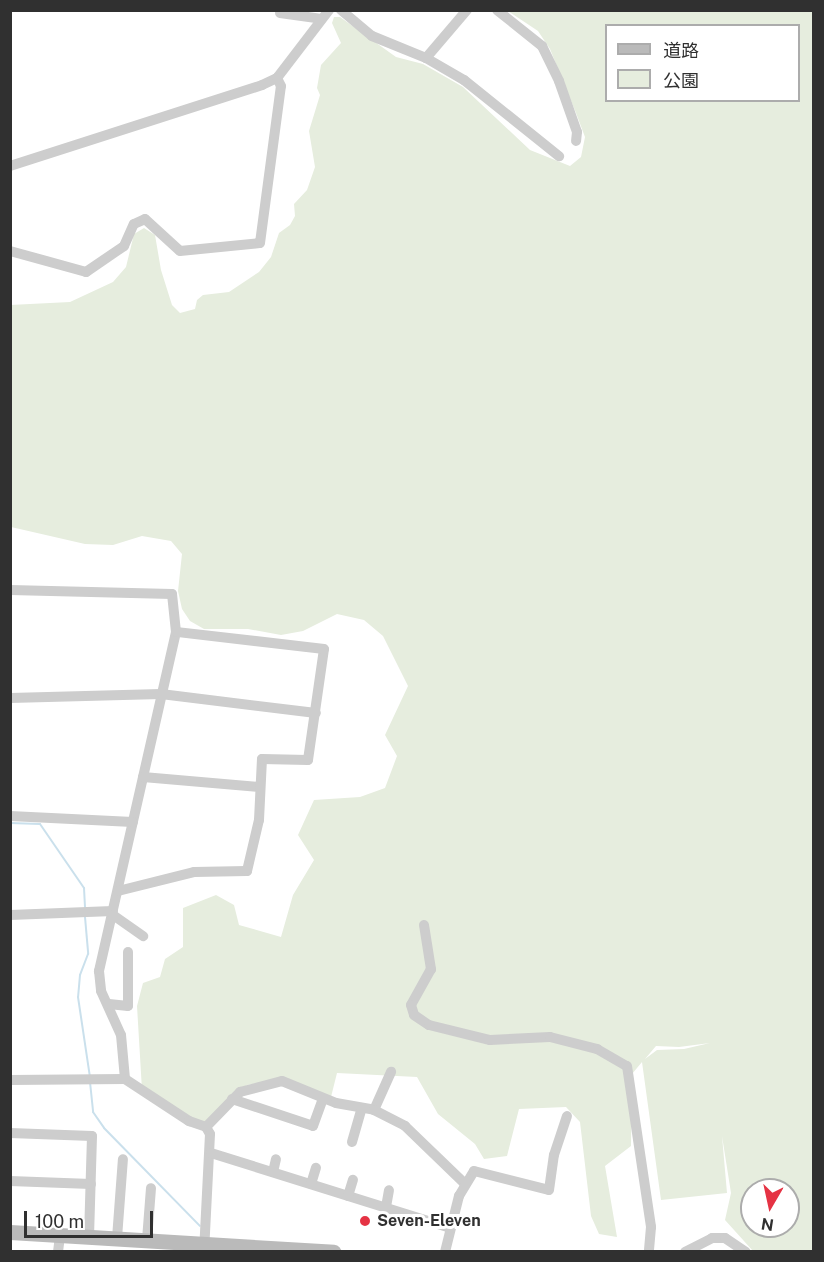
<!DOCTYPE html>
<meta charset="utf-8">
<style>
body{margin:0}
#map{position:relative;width:824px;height:1262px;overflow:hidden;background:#fff;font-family:"Public Sans","Noto Sans JP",sans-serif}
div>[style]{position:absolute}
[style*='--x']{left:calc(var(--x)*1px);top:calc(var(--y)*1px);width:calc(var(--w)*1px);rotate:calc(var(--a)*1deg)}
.green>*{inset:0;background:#e6edde}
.stream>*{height:2px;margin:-1px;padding:0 1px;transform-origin:1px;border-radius:1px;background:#cae0ec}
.street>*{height:10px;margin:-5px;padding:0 5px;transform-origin:5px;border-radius:5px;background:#cdcdcd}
.secondary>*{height:15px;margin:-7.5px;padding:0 7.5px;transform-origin:7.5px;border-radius:7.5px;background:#bababa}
.dots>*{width:16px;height:16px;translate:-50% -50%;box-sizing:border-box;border:3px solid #fff;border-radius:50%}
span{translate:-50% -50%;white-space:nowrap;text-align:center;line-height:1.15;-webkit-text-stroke:6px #fff;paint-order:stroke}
.poi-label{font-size:16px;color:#303030;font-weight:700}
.left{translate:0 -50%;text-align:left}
.frame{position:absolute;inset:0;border:12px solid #303030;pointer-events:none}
.legend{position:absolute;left:605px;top:24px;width:195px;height:78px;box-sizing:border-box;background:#fff;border:2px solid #acacac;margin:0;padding:8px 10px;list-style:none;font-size:18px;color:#303030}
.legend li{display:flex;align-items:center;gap:12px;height:30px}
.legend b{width:30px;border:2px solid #acacac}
.north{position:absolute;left:740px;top:1178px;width:60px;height:60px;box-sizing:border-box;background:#fff;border:2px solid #acacac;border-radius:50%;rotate:189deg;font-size:16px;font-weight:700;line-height:24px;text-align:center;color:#303030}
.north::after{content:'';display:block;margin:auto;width:21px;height:27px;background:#e53344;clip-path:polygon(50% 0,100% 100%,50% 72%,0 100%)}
.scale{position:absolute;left:24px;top:1211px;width:129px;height:27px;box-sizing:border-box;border:3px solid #303030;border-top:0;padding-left:8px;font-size:18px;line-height:21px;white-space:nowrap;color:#303030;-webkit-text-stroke:4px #fff;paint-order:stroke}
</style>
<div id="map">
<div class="green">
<div style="clip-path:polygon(evenodd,626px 10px,813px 11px,813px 1251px,753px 1251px,725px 1220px,731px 1193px,722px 1136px,727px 1193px,661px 1200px,642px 1062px,632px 1074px,631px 1146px,605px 1166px,617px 1237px,599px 1234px,591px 1216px,580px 1122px,566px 1107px,519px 1109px,507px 1156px,484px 1159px,475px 1144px,438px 1114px,417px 1077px,337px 1073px,330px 1101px,279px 1080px,247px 1085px,206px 1127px,142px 1090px,137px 1006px,143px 983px,160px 977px,165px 959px,183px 947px,183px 908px,216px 895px,234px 905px,239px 925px,281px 937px,293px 895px,314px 860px,298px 835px,314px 800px,360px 797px,385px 788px,397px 756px,385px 735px,408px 686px,383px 636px,364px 620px,337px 614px,303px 631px,281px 635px,248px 629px,204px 629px,190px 621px,182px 609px,178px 591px,182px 554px,171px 541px,142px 536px,113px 545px,85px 544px,11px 527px,10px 305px,70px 302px,113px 282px,126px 267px,134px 234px,144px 228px,155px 235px,161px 270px,172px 305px,180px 313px,195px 309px,197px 300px,203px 295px,229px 292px,259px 272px,271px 257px,279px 233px,290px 225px,295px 216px,294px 204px,307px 190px,315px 167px,309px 131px,320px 95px,317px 88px,321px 65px,341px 43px,332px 23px,334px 17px,340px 17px,396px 57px,423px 64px,463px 87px,530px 150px,570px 166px,581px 157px,585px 137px,576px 113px,550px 49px,538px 31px,508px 11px,626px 10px,606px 26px,798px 26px,798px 100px,606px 100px,606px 26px,626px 10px,710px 1043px,684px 1049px,657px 1050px,645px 1059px,656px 1046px,679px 1047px,710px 1043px,626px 10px,752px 1190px,788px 1190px,788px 1226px,752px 1226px,752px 1190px)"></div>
</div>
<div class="stream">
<div style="--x:10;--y:823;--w:30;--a:2"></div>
<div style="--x:40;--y:824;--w:78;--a:55.5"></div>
<div style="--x:84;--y:888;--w:20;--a:87"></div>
<div style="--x:85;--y:917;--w:37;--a:85"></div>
<div style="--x:88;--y:954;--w:22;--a:111"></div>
<div style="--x:80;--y:975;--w:22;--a:95"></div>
<div style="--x:78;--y:997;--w:81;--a:81.5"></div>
<div style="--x:90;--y:1082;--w:30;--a:84"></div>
<div style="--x:93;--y:1112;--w:19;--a:55"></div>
<div style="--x:104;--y:1128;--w:137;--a:45.6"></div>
</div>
<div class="street">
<div style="--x:341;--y:10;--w:40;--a:40"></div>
<div style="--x:372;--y:36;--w:58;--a:22.2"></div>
<div style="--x:426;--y:58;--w:44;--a:30.1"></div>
<div style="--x:464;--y:80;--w:122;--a:38.7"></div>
<div style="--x:497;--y:10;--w:58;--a:38.7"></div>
<div style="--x:542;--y:46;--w:39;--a:64"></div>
<div style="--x:559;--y:81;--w:54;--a:70.6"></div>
<div style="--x:577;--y:132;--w:9;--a:96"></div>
<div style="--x:280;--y:13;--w:42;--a:8.1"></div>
<div style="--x:426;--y:58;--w:63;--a:-49.5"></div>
<div style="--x:10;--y:166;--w:265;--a:-17.8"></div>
<div style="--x:262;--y:85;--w:17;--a:-25"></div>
<div style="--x:277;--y:78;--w:86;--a:-52.6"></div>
<div style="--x:10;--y:251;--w:79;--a:15.4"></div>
<div style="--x:86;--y:272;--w:46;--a:-34.4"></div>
<div style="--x:124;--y:246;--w:24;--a:-66"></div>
<div style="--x:134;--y:224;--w:12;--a:-24"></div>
<div style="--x:145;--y:219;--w:47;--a:42.4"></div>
<div style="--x:180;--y:251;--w:80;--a:-5.7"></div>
<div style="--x:260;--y:243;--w:158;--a:-82.4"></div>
<div style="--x:281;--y:86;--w:9;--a:-117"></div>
<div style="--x:10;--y:590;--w:162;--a:1.4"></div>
<div style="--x:172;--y:594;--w:38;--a:84"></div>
<div style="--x:176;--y:632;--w:348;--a:102.8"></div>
<div style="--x:99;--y:971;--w:20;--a:84"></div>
<div style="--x:101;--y:991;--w:48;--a:65.6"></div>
<div style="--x:121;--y:1035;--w:44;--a:84.8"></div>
<div style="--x:125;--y:1079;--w:77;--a:33.3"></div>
<div style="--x:189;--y:1121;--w:18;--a:19"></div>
<div style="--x:206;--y:1127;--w:8;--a:60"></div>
<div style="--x:210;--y:1134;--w:117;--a:92.9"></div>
<div style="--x:10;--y:698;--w:151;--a:-1.5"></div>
<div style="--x:161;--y:694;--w:156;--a:7"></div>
<div style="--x:143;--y:777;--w:117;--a:4.9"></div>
<div style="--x:10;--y:816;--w:123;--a:2.8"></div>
<div style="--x:118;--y:891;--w:78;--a:-14"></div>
<div style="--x:194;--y:872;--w:53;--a:-1.1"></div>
<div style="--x:247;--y:871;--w:52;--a:-76.8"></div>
<div style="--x:259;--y:820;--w:61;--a:-87.2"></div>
<div style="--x:262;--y:759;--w:46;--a:1.2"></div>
<div style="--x:308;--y:760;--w:112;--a:-81.8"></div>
<div style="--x:324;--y:649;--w:149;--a:-173.4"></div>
<div style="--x:10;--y:915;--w:103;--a:-2.2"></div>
<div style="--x:113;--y:915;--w:37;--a:35"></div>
<div style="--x:424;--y:925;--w:45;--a:81"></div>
<div style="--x:431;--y:969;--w:41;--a:119.1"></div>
<div style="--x:411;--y:1005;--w:10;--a:73"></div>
<div style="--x:414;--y:1015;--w:18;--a:34"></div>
<div style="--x:429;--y:1025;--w:63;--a:13.8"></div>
<div style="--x:490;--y:1040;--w:60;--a:-2.9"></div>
<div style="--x:550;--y:1037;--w:49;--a:14.3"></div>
<div style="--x:597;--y:1049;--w:34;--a:30"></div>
<div style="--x:627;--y:1066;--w:163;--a:81.5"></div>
<div style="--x:651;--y:1227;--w:25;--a:95"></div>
<div style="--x:109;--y:1004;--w:19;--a:6"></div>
<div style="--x:128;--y:1006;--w:54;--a:-90"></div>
<div style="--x:10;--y:1080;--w:115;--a:-0.5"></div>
<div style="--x:232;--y:1099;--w:85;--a:18.4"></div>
<div style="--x:313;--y:1126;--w:29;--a:-70"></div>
<div style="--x:374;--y:1110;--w:42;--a:-65.9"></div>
<div style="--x:206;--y:1127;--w:49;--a:-45.8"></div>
<div style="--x:240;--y:1092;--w:43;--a:-14.7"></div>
<div style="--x:282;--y:1081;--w:58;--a:22.2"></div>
<div style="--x:336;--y:1103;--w:39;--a:10"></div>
<div style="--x:374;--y:1110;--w:35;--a:27"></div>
<div style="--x:405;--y:1126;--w:82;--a:44"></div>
<div style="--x:10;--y:1133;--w:82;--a:2.1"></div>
<div style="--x:92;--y:1136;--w:101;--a:91.7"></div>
<div style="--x:352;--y:1142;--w:35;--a:-74"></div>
<div style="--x:211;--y:1153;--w:251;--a:17.4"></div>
<div style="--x:273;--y:1172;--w:13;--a:-77"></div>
<div style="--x:10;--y:1181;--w:81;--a:2.1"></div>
<div style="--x:311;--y:1184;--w:17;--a:-73"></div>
<div style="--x:348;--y:1196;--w:17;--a:-73"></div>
<div style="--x:386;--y:1207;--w:17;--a:-80"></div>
<div style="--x:117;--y:1238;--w:79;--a:-85.7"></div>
<div style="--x:147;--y:1240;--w:52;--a:-85.6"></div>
<div style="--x:58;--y:1252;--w:17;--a:-83"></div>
<div style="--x:445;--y:1252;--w:58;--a:-76"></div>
<div style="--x:459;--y:1196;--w:29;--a:-59"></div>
<div style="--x:474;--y:1171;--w:77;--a:14.2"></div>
<div style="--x:549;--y:1190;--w:35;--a:-82"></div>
<div style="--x:554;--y:1155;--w:41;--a:-71.6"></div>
<div style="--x:685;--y:1252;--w:30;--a:-27"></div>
<div style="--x:712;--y:1238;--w:13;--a:0"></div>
<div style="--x:725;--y:1238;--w:25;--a:34"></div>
</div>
<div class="secondary">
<div style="--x:10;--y:1232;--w:324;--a:3.5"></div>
</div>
<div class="dots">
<div style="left:365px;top:1221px;background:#e53344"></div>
</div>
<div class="poi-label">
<span class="left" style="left:377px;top:1221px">Seven-Eleven</span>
</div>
<div class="frame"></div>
<ul class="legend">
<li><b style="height:8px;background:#bababa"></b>道路</li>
<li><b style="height:16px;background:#e6edde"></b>公園</li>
</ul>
<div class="north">N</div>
<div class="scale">100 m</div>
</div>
